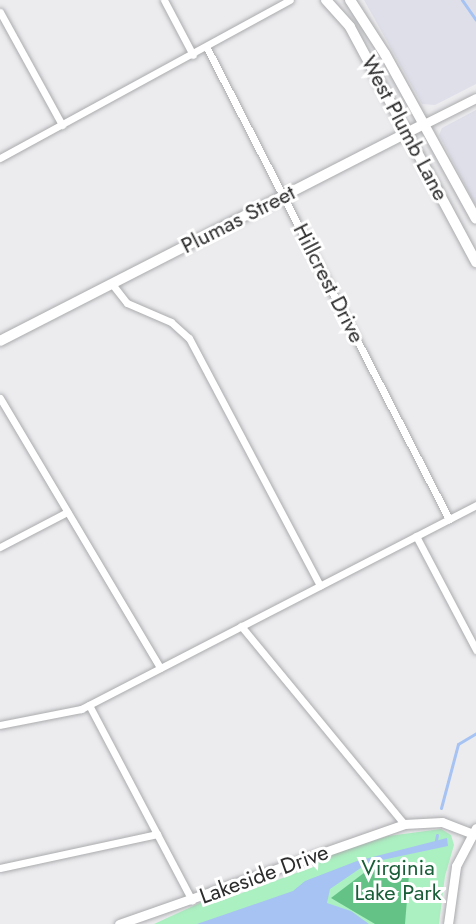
<!DOCTYPE html>
<style>
body{margin:0}
#map{position:relative;width:476px;height:924px;overflow:hidden;background:#ececef;font-family:Jost,sans-serif}
div>[style]{position:absolute}
[style*='--x']{left:calc(var(--x)*1px);top:calc(var(--y)*1px);width:calc(var(--w)*1px);rotate:calc(var(--a)*1deg)}
.built>*{inset:0;background:#dedfe9}
.green>*{inset:0;background:#abf0c1}
.forest>*{inset:0;background:#64c287}
.water>*{inset:0;background:#a6c3f3}
.stream>*{height:3px;margin:-1.5px;padding:0 1.5px;transform-origin:1.5px;border-radius:1.5px;background:#a6c3f3}
.roads{filter:drop-shadow(0 0 2px #aaabad) drop-shadow(0 0 2px #aaabad)}
.minor>*{height:7px;margin:-3.5px;padding:0 3.5px;transform-origin:3.5px;border-radius:3.5px;background:#fff}
.tertiary>*{height:9px;margin:-4.5px;padding:0 4.5px;transform-origin:4.5px;border-radius:4.5px;background:#fff}
.secondary>*{height:10px;margin:-5px;padding:0 5px;transform-origin:5px;border-radius:5px;background:#fff}
span{translate:-50% -50%;white-space:nowrap;text-align:center;line-height:1.15;-webkit-text-stroke:6px #fff;paint-order:stroke}
.street-label{font-size:22px;color:#2c2c2d}
.park-label{font-size:22px;color:#195e38}
</style>
<div id="map">
<div class="built">
<div style="clip-path:polygon(364px 0,476px 0,476px 84px,435px 105px,422px 104px)"></div>
<div style="clip-path:polygon(476px 110px,476px 206px,439px 135px,442px 128px)"></div>
</div>
<div class="green">
<div style="clip-path:polygon(441px 829px,451px 835px,454px 845px,445px 876px,439px 924px,154px 924px,204px 901px,215px 903px,315px 866px,321px 858px,388px 836px)"></div>
</div>
<div class="forest">
<div style="clip-path:polygon(410px 862px,405px 924px,375px 924px,331px 898px,373px 866px)"></div>
</div>
<div class="water">
<div style="clip-path:polygon(447px 838px,448px 846px,368px 863px,330px 889px,327px 903px,351px 911px,369px 924px,197px 924px,293px 891px,305px 881px,357px 861px)"></div>
</div>
<div class="stream">
<div style="--x:462;--y:0;--w:24;--a:55"></div>
<div style="--x:441;--y:808;--w:66;--a:-75.1"></div>
<div style="--x:458;--y:744;--w:21;--a:-31"></div>
<div style="--x:436;--y:840;--w:5;--a:-79"></div>
</div>
<div class="roads">
<div class="minor">
<div style="--x:164;--y:0;--w:62;--a:62.2"></div>
<div style="--x:0;--y:12;--w:129;--a:61.2"></div>
<div style="--x:207;--y:48;--w:530;--a:62.81"></div>
<div style="--x:0;--y:158;--w:330;--a:-28.6"></div>
<div style="--x:112;--y:284;--w:24;--a:52"></div>
<div style="--x:127;--y:303;--w:48;--a:23.4"></div>
<div style="--x:171;--y:322;--w:24;--a:42"></div>
<div style="--x:189;--y:338;--w:280;--a:62.1"></div>
<div style="--x:0;--y:398;--w:314;--a:59.3"></div>
<div style="--x:416;--y:536;--w:129;--a:62.2"></div>
<div style="--x:0;--y:547;--w:76;--a:-27.6"></div>
<div style="--x:241;--y:626;--w:256;--a:50.5"></div>
<div style="--x:89;--y:705;--w:221;--a:62.2"></div>
<div style="--x:0;--y:725;--w:83;--a:-11.2"></div>
<div style="--x:81;--y:709;--w:445;--a:-27.3"></div>
<div style="--x:0;--y:868;--w:161;--a:-12.2"></div>
</div>
<div class="tertiary">
<div style="--x:424;--y:124;--w:58;--a:-26.6"></div>
<div style="--x:119;--y:924;--w:302;--a:-19.3"></div>
<div style="--x:404;--y:824;--w:38;--a:-3"></div>
<div style="--x:442;--y:822;--w:31;--a:21"></div>
<div style="--x:448;--y:924;--w:59;--a:-82.1"></div>
<div style="--x:456;--y:866;--w:43;--a:-62.2"></div>
</div>
<div class="secondary">
<div style="--x:326;--y:0;--w:36;--a:48"></div>
<div style="--x:350;--y:27;--w:267;--a:61.8"></div>
<div style="--x:350;--y:0;--w:64;--a:57.1"></div>
<div style="--x:385;--y:54;--w:188;--a:61.1"></div>
<div style="--x:0;--y:341;--w:476;--a:-27.1"></div>
</div>
</div>
<div class="street-label">
<span style="left:405px;top:128px;rotate:62deg">West Plumb Lane</span>
<span style="left:238px;top:219px;rotate:-27deg">Plumas Street</span>
<span style="left:329px;top:283px;rotate:63deg">Hillcrest Drive</span>
<span style="left:264px;top:874px;rotate:-20deg">Lakeside Drive</span>
</div>
<div class="park-label">
<span style="left:398px;top:880px">Virginia<br>Lake Park</span>
</div>
</div>
